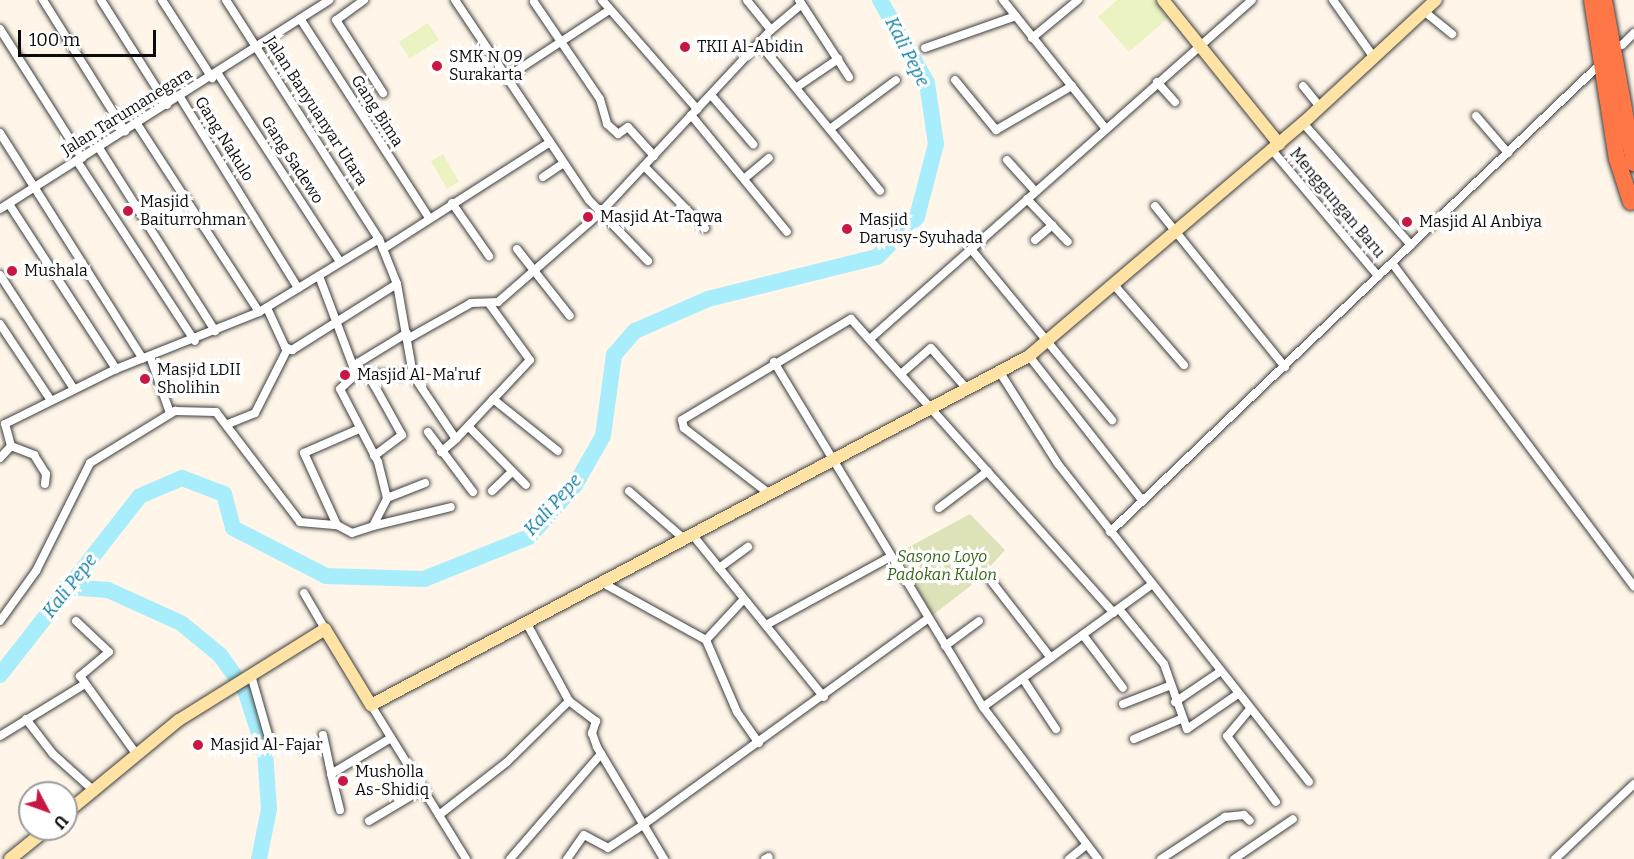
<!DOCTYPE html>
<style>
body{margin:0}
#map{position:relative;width:1634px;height:859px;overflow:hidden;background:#fff6e9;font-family:Bitter,serif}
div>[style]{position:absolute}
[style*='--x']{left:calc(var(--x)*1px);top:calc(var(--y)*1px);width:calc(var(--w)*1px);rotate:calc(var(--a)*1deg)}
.cemetery>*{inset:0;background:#dde2b9}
.pitch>*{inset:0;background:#ecf3c2;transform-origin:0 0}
.river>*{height:16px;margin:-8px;padding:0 8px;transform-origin:8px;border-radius:8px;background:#a8edfc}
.roads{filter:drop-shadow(0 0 2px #3e3e3e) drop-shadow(0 0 2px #3e3e3e)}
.street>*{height:8px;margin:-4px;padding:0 4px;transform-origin:4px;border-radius:4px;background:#fff}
.secondary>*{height:12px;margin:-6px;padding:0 6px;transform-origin:6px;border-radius:6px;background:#ffe3a4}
.highway>*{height:16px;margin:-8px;padding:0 8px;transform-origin:8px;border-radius:8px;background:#ff7747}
.dots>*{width:16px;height:16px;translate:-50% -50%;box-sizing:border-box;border:3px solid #fff;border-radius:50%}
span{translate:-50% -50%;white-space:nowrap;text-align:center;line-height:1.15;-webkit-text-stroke:6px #fff;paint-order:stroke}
.poi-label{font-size:16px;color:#0b0b0b}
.left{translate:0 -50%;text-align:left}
.street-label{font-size:16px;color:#0b0b0b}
.park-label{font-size:16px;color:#376816;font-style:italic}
.water-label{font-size:18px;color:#0a7ba0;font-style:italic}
.north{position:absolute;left:18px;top:781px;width:60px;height:60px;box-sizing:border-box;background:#fff;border:2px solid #9d9d9d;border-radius:50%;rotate:131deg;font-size:16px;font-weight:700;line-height:24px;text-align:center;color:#0b0b0b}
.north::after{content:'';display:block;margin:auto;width:21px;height:27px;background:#c71742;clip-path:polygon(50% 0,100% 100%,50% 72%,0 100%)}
.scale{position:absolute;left:18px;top:30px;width:138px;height:27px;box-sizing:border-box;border:3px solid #0b0b0b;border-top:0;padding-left:8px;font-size:18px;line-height:21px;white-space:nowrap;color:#0b0b0b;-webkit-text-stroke:4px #fff;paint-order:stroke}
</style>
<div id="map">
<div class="cemetery">
<div style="clip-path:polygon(970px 514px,1005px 550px,978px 580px,933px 615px,896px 554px)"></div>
</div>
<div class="pitch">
<div style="clip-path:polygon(1117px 0,1155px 0,1169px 17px,1129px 52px,1098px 17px)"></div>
<div style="left:428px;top:23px;width:20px;height:35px;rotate:57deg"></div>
<div style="left:443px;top:154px;width:32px;height:14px;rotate:60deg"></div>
</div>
<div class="river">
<div style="--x:66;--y:587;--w:42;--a:4.1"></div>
<div style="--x:108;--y:590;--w:80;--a:24.3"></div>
<div style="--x:181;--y:623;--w:50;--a:39.4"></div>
<div style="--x:220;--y:655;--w:43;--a:54.5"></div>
<div style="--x:245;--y:690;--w:65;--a:72.1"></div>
<div style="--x:265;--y:752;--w:57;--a:86"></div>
<div style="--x:269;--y:809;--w:51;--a:101.3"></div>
<div style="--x:0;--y:675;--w:227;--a:-52"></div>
<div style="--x:140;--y:496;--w:46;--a:-23.2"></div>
<div style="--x:182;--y:478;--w:45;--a:20.9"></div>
<div style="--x:224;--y:494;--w:35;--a:75"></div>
<div style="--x:233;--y:528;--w:105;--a:27.3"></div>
<div style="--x:326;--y:576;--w:98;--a:1.8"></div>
<div style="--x:424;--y:579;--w:113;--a:-21.8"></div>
<div style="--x:529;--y:537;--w:69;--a:-48.5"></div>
<div style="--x:575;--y:485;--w:56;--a:-60.3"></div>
<div style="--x:603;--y:436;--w:82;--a:-82.3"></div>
<div style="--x:614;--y:355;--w:32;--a:-49"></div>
<div style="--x:635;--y:331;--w:80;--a:-23.7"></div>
<div style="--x:708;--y:299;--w:174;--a:-14"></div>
<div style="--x:877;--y:257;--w:57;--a:-45"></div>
<div style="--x:917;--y:217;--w:75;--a:-75.4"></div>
<div style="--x:936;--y:144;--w:62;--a:-98.4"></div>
<div style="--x:927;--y:83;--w:95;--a:-119.5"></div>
</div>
<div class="roads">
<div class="street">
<div style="--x:43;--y:0;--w:155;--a:58"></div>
<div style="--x:101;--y:0;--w:124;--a:57.8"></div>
<div style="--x:162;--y:0;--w:93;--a:57.3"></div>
<div style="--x:226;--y:0;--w:284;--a:57.4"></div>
<div style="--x:379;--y:239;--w:48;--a:68.2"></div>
<div style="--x:397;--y:284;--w:92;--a:80"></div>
<div style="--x:413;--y:375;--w:77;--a:56.1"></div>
<div style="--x:456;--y:439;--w:108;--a:-46.9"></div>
<div style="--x:530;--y:360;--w:68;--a:-126"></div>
<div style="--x:364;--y:0;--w:34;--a:144"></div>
<div style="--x:336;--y:20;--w:87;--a:57.2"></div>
<div style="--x:455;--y:0;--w:241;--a:56.2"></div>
<div style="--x:589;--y:200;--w:85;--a:46"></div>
<div style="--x:602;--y:0;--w:145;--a:48.9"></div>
<div style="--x:799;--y:0;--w:92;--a:57"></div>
<div style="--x:1003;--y:0;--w:164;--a:51.4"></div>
<div style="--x:1333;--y:0;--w:72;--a:54.6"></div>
<div style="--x:534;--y:2;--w:117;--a:55.8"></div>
<div style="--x:600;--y:99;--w:26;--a:74"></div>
<div style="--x:607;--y:124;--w:15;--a:42"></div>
<div style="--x:618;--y:134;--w:12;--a:-35"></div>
<div style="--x:628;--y:127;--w:39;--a:48"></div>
<div style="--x:1425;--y:12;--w:35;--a:39"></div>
<div style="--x:301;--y:20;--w:236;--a:57.1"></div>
<div style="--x:0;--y:29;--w:153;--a:57.6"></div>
<div style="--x:771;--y:30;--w:40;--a:-40"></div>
<div style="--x:1032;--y:38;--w:60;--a:-39.6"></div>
<div style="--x:759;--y:43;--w:191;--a:50.7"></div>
<div style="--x:1622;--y:45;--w:17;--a:-45"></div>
<div style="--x:925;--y:48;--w:96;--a:-19.4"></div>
<div style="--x:218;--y:74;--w:224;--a:57"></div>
<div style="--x:507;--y:77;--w:121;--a:-33.2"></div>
<div style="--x:955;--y:80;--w:65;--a:50.6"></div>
<div style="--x:996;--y:130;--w:88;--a:-30.1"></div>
<div style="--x:1157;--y:82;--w:27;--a:48"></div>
<div style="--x:1303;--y:86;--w:28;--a:51"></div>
<div style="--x:797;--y:87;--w:50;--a:-34.3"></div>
<div style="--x:711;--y:95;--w:65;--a:49.4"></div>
<div style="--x:180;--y:97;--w:225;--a:58.3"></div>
<div style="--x:691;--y:115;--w:151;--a:50.6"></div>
<div style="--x:1476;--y:116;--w:49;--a:49.1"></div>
<div style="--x:1303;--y:123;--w:163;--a:48.5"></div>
<div style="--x:137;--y:124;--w:224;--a:57"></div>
<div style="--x:830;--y:129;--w:82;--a:-36.6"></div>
<div style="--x:0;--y:133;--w:267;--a:57.7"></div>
<div style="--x:99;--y:148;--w:217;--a:57.6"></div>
<div style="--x:1272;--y:150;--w:165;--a:49.9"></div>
<div style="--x:1007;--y:160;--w:42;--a:47.9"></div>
<div style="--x:77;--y:161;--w:215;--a:56.8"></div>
<div style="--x:644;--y:166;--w:87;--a:45.5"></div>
<div style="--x:543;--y:177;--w:25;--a:-34"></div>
<div style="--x:745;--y:178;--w:31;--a:-40"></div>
<div style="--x:1027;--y:199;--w:59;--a:46.4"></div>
<div style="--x:452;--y:203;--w:65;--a:55.1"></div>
<div style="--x:9;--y:204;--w:197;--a:57"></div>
<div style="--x:1155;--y:206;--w:207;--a:51.1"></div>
<div style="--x:0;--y:209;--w:390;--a:-32.4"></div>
<div style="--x:1035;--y:240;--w:23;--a:-41"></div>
<div style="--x:383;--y:249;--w:198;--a:-32.6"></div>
<div style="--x:517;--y:249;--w:85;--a:51.7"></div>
<div style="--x:971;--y:249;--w:222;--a:50.5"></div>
<div style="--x:1392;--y:263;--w:404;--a:53.2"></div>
<div style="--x:0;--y:275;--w:136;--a:57"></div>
<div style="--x:319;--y:276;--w:105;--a:69.3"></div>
<div style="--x:1115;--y:286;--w:105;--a:48.9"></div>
<div style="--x:267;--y:308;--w:43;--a:65.2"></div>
<div style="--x:285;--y:347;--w:8;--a:23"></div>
<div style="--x:292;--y:350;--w:124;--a:-32.2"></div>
<div style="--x:0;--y:324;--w:90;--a:56.3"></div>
<div style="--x:409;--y:338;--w:71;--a:-29.4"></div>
<div style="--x:471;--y:303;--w:27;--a:-2"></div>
<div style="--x:498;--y:302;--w:137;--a:-41.1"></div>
<div style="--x:601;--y:212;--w:249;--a:-47"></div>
<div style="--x:771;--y:30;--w:38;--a:-129"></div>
<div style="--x:871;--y:338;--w:509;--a:-41.58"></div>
<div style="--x:150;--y:356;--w:60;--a:70.7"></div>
<div style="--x:1029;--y:356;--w:183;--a:51.9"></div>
<div style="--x:774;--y:362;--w:403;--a:58.8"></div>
<div style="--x:983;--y:707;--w:191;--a:52.9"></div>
<div style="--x:353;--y:366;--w:63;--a:-31.4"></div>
<div style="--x:999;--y:371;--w:110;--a:57.6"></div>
<div style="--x:1058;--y:464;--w:405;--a:51.7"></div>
<div style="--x:902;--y:373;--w:38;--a:-41"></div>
<div style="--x:931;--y:348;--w:53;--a:48.8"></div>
<div style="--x:368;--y:374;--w:70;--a:60.9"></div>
<div style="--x:402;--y:435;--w:35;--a:143"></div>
<div style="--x:493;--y:399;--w:83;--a:38.7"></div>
<div style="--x:228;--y:424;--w:29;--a:-22"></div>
<div style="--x:255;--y:413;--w:71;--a:-63.1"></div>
<div style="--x:469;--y:427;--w:81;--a:45.5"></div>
<div style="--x:359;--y:429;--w:60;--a:156.4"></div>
<div style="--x:304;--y:453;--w:79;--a:65.4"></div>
<div style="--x:337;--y:525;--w:17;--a:28"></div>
<div style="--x:352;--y:533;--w:22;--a:-18"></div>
<div style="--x:373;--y:526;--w:31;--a:-63"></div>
<div style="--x:387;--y:498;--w:37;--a:-104"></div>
<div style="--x:378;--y:462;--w:82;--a:-117.5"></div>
<div style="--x:340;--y:389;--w:22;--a:-43"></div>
<div style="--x:356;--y:374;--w:57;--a:1"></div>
<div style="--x:428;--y:432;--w:75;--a:53.1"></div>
<div style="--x:11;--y:446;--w:25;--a:21"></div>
<div style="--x:34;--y:455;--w:22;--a:58"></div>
<div style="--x:46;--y:474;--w:10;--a:96"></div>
<div style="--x:441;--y:452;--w:20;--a:-41"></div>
<div style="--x:0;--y:458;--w:16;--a:-47"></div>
<div style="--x:11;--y:446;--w:23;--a:-105"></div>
<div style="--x:5;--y:424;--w:124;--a:-26.4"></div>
<div style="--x:116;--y:369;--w:154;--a:-21.7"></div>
<div style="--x:259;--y:312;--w:140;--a:-31.3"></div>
<div style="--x:492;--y:491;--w:28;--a:-44"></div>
<div style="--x:629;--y:491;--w:72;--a:41"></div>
<div style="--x:767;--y:492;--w:105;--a:-142.4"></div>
<div style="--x:684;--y:428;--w:8;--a:-104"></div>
<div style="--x:682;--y:420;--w:197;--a:-30.9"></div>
<div style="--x:851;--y:319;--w:394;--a:48.2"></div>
<div style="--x:387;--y:498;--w:41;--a:-21.5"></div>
<div style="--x:939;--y:508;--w:61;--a:-37.1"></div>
<div style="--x:373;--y:526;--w:80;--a:-13.7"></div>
<div style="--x:1110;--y:532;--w:671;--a:-43.67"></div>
<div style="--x:691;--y:533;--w:211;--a:51"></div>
<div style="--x:719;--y:568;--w:36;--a:-36"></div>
<div style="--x:601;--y:582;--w:120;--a:28.9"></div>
<div style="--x:706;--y:640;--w:78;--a:66.7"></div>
<div style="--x:737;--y:712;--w:38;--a:55"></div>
<div style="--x:992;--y:582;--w:96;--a:52.2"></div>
<div style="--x:304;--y:593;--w:42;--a:59.7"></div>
<div style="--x:1119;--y:609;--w:71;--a:50.7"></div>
<div style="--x:1164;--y:664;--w:69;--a:70.5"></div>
<div style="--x:1187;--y:729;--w:62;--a:-34.5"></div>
<div style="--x:0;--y:621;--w:62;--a:-54.2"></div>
<div style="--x:36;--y:571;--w:121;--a:-63.4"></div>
<div style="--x:90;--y:463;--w:100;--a:-31.5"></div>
<div style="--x:175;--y:411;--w:41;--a:1.4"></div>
<div style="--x:216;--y:412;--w:138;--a:52.6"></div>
<div style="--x:300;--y:522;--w:37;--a:5"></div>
<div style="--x:76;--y:621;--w:45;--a:43.2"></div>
<div style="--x:109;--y:652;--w:38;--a:140"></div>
<div style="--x:80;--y:676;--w:97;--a:54.2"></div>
<div style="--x:526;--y:622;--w:90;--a:61.4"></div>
<div style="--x:569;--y:701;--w:34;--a:37"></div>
<div style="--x:596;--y:721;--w:13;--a:108"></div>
<div style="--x:592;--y:733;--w:15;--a:70"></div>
<div style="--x:597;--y:747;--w:131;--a:59.1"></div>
<div style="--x:766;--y:625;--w:141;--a:-28.7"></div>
<div style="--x:1083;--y:635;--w:66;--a:53"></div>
<div style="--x:706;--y:640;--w:54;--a:-47.2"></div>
<div style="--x:945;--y:646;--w:42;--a:-36.3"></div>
<div style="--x:251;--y:675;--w:73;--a:74.1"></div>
<div style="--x:1023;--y:679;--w:60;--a:56.6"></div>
<div style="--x:1175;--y:702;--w:55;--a:-34"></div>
<div style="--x:1123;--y:704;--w:49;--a:-21.4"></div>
<div style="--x:371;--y:705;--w:181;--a:58.3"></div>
<div style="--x:983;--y:707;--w:209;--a:-36"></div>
<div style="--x:1250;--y:709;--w:35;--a:130"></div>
<div style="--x:1227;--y:736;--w:82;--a:53.4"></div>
<div style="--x:26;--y:719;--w:44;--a:52.4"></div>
<div style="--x:53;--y:754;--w:54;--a:42"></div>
<div style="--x:323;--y:735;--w:40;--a:78"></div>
<div style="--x:0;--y:736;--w:100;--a:-31.5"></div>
<div style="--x:1134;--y:739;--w:51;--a:-23.1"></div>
<div style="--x:340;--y:810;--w:37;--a:-104"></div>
<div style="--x:331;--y:774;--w:70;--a:-31"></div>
<div style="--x:439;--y:815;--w:86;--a:-37.9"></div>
<div style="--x:507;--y:762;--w:87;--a:-44.5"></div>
<div style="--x:369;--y:821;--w:63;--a:-30.7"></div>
<div style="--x:510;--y:859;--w:139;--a:-49.1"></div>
<div style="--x:567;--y:859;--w:29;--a:-55"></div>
<div style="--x:584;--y:835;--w:27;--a:28"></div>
<div style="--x:608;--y:848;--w:42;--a:-33.3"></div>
<div style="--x:643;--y:825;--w:352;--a:-35.9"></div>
<div style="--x:765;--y:859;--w:4;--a:-27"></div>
<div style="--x:1069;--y:859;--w:22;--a:-39"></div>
<div style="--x:1161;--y:859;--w:77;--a:-33.3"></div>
<div style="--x:1225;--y:817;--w:19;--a:-6"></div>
<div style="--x:1244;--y:815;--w:8;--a:45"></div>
<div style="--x:1234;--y:859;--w:71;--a:-34.1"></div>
<div style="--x:1555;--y:859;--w:109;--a:-43.5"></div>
</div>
<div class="secondary">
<div style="--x:1163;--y:0;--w:185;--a:51.1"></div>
<div style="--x:66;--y:813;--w:146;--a:-39.5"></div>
<div style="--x:179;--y:720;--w:172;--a:-31.9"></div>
<div style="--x:325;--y:629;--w:89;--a:58.8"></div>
<div style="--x:371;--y:705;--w:745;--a:-27.94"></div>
<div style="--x:1029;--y:356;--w:360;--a:-40.4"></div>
<div style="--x:1303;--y:123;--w:181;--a:-42.8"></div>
<div style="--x:10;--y:859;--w:48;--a:-39"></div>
</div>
<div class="highway">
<div style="--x:1592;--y:0;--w:161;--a:81.1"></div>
<div style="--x:1617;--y:159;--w:45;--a:72"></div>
<div style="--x:1604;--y:0;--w:166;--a:79.6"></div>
</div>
</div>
<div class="dots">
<div style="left:685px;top:47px;background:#c71742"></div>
<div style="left:437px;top:66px;background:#c71742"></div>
<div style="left:128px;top:211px;background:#c71742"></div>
<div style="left:588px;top:217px;background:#c71742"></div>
<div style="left:1407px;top:222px;background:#c71742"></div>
<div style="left:847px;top:229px;background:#c71742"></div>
<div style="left:12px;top:271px;background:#c71742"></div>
<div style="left:345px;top:375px;background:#c71742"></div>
<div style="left:145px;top:379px;background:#c71742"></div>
<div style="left:198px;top:745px;background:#c71742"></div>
<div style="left:343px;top:781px;background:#c71742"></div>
</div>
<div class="poi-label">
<span class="left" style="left:697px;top:47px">TKII Al-Abidin</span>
<span class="left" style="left:449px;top:66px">SMK N 09<br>Surakarta</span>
<span class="left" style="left:140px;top:211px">Masjid<br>Baiturrohman</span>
<span class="left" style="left:600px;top:217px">Masjid At-Taqwa</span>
<span class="left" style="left:859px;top:229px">Masjid<br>Darusy-Syuhada</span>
<span class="left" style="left:1419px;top:222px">Masjid Al Anbiya</span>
<span class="left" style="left:24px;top:271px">Mushala</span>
<span class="left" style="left:157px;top:379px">Masjid LDII<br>Sholihin</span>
<span class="left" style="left:357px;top:375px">Masjid Al-Ma'ruf</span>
<span class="left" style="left:210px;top:745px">Masjid Al-Fajar</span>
<span class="left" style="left:355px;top:781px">Musholla<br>As-Shidiq</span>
</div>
<div class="street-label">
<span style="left:316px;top:111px;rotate:57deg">Jalan Banyuanyar Utara</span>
<span style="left:377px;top:111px;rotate:57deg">Gang Bima</span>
<span style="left:127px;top:112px;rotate:-32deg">Jalan Tarumanegara</span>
<span style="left:224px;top:139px;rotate:58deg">Gang Nakulo</span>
<span style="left:292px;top:160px;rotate:57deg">Gang Sadewo</span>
<span style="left:1337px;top:203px;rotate:50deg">Menggungan Baru</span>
</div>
<div class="park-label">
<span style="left:942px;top:566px">Sasono Loyo<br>Padokan Kulon</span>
</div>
<div class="water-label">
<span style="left:907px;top:52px;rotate:63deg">Kali Pepe</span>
<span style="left:553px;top:505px;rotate:-48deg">Kali Pepe</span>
<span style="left:70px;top:586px;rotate:-52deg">Kali Pepe</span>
</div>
<div class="north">U</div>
<div class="scale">100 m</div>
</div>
